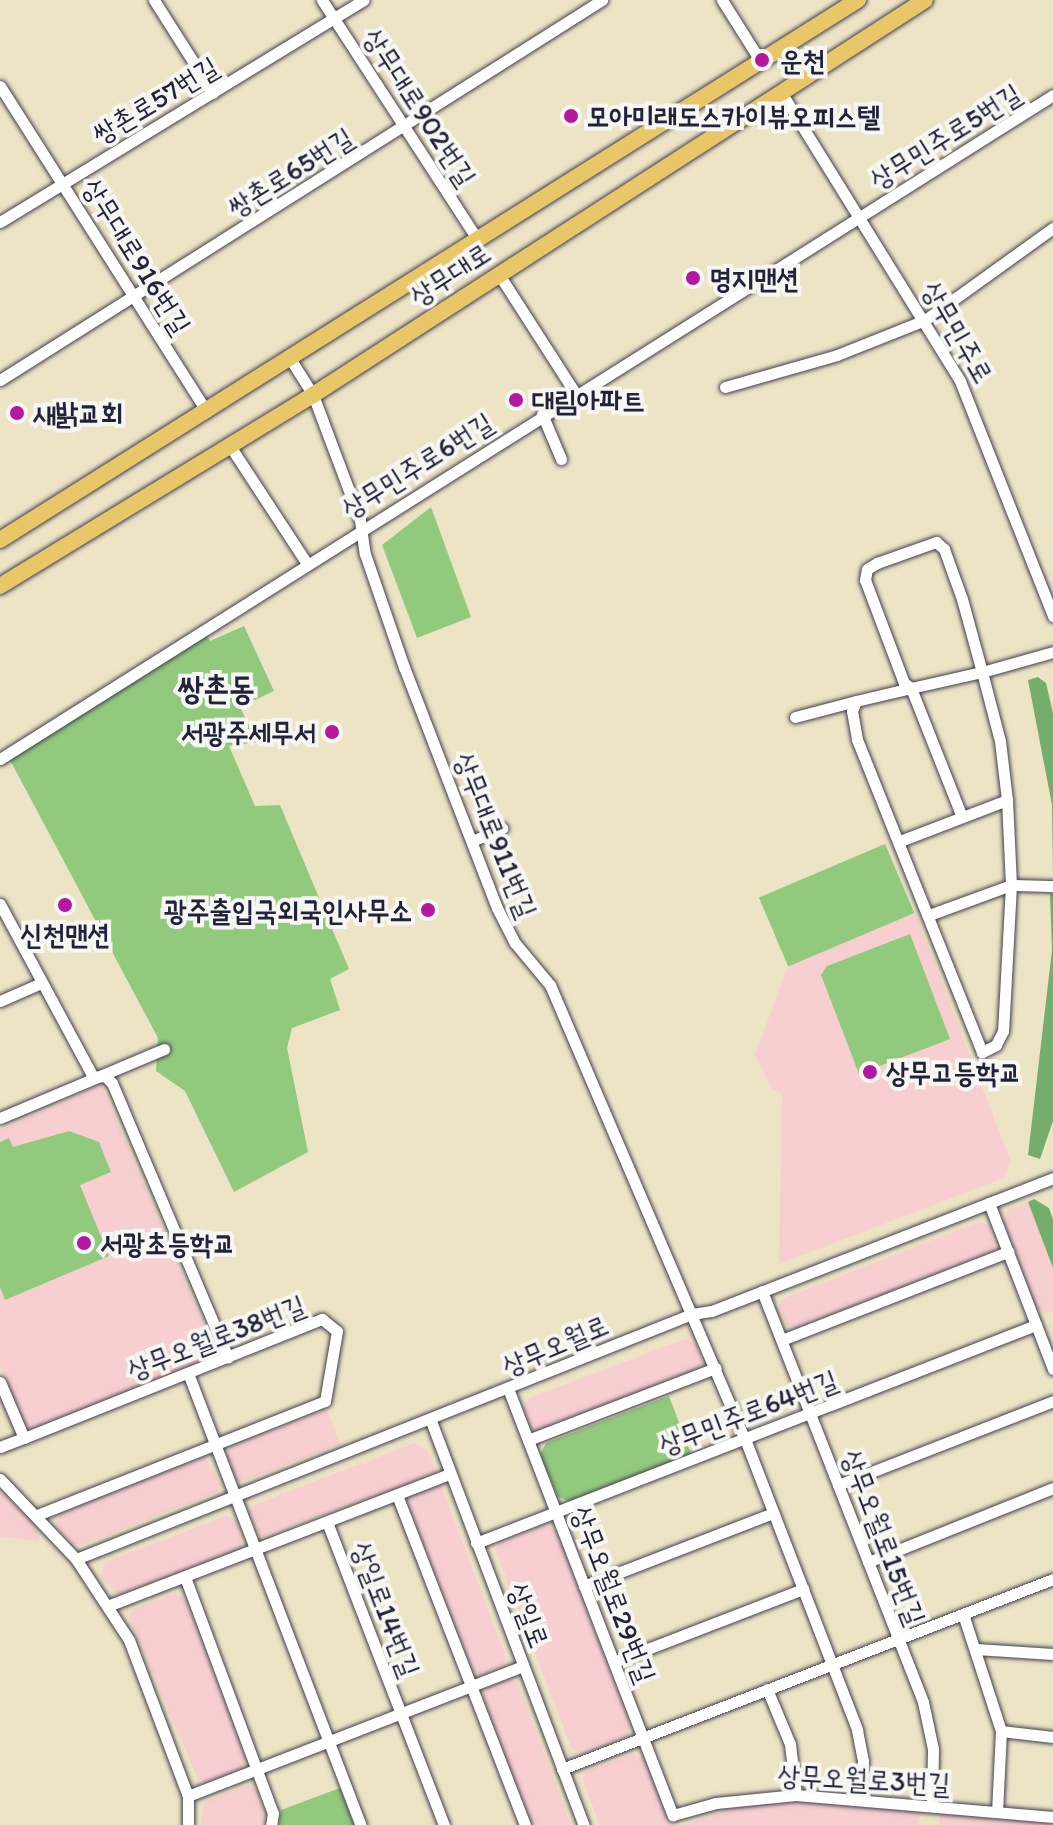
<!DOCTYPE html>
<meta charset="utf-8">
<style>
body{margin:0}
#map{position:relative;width:1053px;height:1825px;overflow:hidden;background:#ede4c6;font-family:Itim,"Poor Story",sans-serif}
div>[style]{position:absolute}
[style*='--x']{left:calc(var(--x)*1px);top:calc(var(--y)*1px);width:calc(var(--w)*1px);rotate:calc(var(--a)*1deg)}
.built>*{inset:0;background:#f7cfd0}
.green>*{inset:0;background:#92ca7d;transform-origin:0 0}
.forest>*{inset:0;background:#75ae6c}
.roads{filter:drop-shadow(0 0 2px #403f50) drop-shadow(0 0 2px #403f50)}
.street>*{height:11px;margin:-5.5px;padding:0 5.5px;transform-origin:5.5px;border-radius:5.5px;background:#fff}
.primary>*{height:16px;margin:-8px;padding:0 8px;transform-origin:8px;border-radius:8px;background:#e9c769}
.dots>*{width:22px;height:22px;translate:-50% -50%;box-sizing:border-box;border:4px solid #f6f6f2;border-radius:50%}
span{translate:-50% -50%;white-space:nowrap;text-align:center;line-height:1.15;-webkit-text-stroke:8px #f6f6f2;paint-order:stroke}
.poi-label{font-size:28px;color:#22223b;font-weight:700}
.left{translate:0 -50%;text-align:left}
.right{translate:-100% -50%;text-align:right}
.street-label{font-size:28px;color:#22223b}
.quarter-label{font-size:32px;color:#22223b;font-weight:700}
</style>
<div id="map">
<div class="built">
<div style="clip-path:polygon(915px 913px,1011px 1162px,1004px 1178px,779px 1264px,782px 1094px,772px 1089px,755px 1055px,791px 958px)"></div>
<div style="clip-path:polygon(101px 1084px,217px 1355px,35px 1430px,26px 1426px,0 1366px,0 1130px)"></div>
<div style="clip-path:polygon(1028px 1202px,1053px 1268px,1053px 1310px,1046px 1313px,1038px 1310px,1003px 1221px,1009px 1209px)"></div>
<div style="clip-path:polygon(979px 1222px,990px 1226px,995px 1251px,796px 1328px,786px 1325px,779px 1305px,784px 1298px)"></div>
<div style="clip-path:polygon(685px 1339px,696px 1344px,703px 1363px,698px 1371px,538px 1432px,531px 1429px,523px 1409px,529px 1398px)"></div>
<div style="clip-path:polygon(327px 1410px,340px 1444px,241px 1482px,234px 1479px,226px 1457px,231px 1446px)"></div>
<div style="clip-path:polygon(414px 1443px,428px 1450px,437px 1474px,260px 1537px,250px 1510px,254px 1505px)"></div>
<div style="clip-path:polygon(205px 1457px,221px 1486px,218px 1492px,81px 1545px,72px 1544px,56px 1525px,61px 1513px)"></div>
<div style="clip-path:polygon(441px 1485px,506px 1657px,502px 1666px,481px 1675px,472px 1671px,406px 1498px)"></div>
<div style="clip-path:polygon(0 1491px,37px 1525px,39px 1541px,0 1537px)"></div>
<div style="clip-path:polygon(226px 1516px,237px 1520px,243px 1549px,120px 1595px,101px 1577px,105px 1562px)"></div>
<div style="clip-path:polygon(545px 1525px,557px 1531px,631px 1728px,624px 1739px,585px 1754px,572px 1749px,496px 1551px,499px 1543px)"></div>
<div style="clip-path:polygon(175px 1594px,185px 1598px,246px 1759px,240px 1771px,208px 1783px,198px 1779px,129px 1619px,133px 1609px)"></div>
<div style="clip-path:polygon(507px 1679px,517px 1682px,571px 1825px,532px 1825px,483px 1696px,488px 1686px)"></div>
<div style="clip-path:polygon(633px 1754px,646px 1761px,670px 1825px,600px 1825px,582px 1779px,587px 1771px)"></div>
<div style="clip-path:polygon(249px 1785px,259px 1790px,265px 1825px,201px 1825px,204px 1802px)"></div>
<div style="clip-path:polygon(794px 1802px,920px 1811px,919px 1825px,685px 1825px,743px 1804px)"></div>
<div style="clip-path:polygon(940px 1813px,1053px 1823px,1053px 1825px,939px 1825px)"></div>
</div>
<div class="green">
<div style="clip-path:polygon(431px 507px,471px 617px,417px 638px,382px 545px)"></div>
<div style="clip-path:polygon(244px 626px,274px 691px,240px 707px,257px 742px,229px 746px,255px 806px,280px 805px,349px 969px,330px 979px,340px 1010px,292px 1028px,287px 1048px,308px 1152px,234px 1192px,185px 1091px,156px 1071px,158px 1038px,10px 760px,206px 634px,210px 641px)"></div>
<div style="left:885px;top:844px;width:75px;height:137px;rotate:67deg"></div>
<div style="clip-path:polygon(910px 934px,950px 1039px,859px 1074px,821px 975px,827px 966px)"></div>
<div style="clip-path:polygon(69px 1131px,99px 1142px,111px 1172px,80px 1185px,109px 1256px,5px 1300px,0 1287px,0 1142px,9px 1138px,13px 1147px)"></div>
<div style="clip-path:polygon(669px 1396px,691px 1454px,569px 1501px,558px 1497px,540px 1455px,546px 1443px)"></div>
<div style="clip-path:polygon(340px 1788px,354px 1825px,279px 1825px,281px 1810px)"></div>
</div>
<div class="forest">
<div style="clip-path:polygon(1038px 677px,1046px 683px,1053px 713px,1053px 879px,1052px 805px,1028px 680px)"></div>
<div style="clip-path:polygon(1050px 894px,1053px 894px,1053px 1121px,1040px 1159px,1028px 1155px,1052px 950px)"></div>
<div style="clip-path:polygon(1034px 1199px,1049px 1208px,1053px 1220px,1053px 1268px,1028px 1202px)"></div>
</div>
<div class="roads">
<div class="street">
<div style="--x:154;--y:0;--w:110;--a:57.6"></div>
<div style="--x:322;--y:0;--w:286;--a:57"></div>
<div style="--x:722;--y:0;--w:73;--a:57.8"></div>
<div style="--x:0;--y:86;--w:386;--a:57.6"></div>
<div style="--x:781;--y:92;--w:340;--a:58.2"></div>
<div style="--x:960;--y:381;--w:253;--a:68.4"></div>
<div style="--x:0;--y:222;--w:426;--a:-31.4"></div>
<div style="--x:498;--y:273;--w:143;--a:57.3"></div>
<div style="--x:291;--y:360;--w:41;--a:57.8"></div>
<div style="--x:313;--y:395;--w:134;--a:69.4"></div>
<div style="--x:360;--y:520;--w:34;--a:82"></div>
<div style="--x:365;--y:554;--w:120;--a:71"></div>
<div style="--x:404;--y:667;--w:258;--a:68.9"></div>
<div style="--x:497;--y:908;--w:39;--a:63"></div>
<div style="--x:515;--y:943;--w:55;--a:50.2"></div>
<div style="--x:550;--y:985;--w:494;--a:66.8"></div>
<div style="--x:745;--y:1439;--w:312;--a:68.9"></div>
<div style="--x:857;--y:1730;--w:32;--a:79"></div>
<div style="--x:863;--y:1761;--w:39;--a:97"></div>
<div style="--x:0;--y:380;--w:712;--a:-32.26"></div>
<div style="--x:725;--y:387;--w:116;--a:-15.9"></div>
<div style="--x:837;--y:355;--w:95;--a:-21.7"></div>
<div style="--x:925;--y:320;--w:158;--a:-35.7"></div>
<div style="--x:542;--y:414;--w:49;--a:67.1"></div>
<div style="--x:230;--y:446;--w:139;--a:56.8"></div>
<div style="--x:795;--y:717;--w:63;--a:-14.7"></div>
<div style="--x:0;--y:759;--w:1245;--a:-32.23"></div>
<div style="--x:962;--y:817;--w:139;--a:-111.6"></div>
<div style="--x:911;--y:688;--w:9;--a:-144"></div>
<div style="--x:904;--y:683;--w:110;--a:-110.7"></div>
<div style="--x:865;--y:580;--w:11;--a:-80"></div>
<div style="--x:867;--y:569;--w:12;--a:-31"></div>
<div style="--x:877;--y:563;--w:63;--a:-19.6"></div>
<div style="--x:936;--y:542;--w:11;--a:41"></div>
<div style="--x:944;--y:549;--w:53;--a:70.2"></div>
<div style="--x:962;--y:599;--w:76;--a:74.7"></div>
<div style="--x:982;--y:672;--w:71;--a:75.4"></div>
<div style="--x:1000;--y:741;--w:59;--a:83.2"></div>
<div style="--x:1007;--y:800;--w:85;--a:87.3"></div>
<div style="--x:1011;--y:885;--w:146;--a:93.1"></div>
<div style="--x:1003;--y:1031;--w:16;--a:117"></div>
<div style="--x:996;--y:1045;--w:16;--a:153"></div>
<div style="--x:982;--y:1052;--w:337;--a:-111.8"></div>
<div style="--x:857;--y:739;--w:28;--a:-100"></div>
<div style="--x:852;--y:711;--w:11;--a:-68"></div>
<div style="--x:856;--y:701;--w:57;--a:-13.3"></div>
<div style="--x:911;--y:688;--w:73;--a:-12.7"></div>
<div style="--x:982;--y:672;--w:74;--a:-15.7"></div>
<div style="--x:472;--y:841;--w:33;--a:-23"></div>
<div style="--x:900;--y:841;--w:115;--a:-21"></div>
<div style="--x:0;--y:904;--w:196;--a:61.7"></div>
<div style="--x:93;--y:1077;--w:12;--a:-5"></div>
<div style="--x:105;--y:1076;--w:10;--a:45"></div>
<div style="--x:112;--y:1083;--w:298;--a:67.1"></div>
<div style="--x:929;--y:915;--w:87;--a:-20.1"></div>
<div style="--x:1011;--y:885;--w:42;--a:1.4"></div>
<div style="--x:0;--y:1001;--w:45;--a:-23.7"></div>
<div style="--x:0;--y:1118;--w:178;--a:-22.8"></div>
<div style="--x:989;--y:1203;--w:178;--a:68.9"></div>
<div style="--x:762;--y:1291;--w:441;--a:68.6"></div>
<div style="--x:923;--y:1702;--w:48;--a:78"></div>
<div style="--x:933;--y:1749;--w:57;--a:91"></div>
<div style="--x:782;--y:1340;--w:243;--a:-21.3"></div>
<div style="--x:188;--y:1373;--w:484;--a:69.1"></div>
<div style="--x:0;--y:1382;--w:61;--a:66.8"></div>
<div style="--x:24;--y:1438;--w:321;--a:-21.8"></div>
<div style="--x:322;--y:1319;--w:19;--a:39"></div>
<div style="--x:337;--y:1331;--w:71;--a:99.7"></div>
<div style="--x:325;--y:1401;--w:310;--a:158.4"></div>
<div style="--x:509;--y:1391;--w:455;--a:68.9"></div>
<div style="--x:673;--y:1815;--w:45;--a:-15.6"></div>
<div style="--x:716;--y:1803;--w:80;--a:-5.7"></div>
<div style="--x:796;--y:1795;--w:258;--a:4.9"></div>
<div style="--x:431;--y:1421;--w:432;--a:69.3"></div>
<div style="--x:528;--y:1440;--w:201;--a:-21"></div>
<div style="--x:0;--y:1447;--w:26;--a:-21"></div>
<div style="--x:0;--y:1479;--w:110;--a:46.5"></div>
<div style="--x:76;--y:1559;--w:97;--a:56.8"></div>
<div style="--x:129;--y:1640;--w:167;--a:69.3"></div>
<div style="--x:188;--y:1796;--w:29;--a:90"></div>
<div style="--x:838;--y:1485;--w:231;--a:-21.3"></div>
<div style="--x:397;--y:1495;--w:354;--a:68.8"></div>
<div style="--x:327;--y:1522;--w:325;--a:68.9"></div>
<div style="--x:476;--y:1543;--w:601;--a:-21.27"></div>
<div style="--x:76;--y:1559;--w:663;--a:-21.69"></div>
<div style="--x:692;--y:1314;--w:20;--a:-9"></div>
<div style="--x:712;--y:1311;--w:366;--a:-21.3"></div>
<div style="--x:868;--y:1562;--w:199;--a:-21.8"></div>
<div style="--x:185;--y:1577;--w:252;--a:69.6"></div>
<div style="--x:273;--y:1813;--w:12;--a:99"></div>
<div style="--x:584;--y:1586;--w:203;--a:-21.1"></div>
<div style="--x:110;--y:1605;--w:364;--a:-21.1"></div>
<div style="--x:963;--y:1614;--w:123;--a:72"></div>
<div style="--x:1001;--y:1731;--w:81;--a:92.8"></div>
<div style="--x:976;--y:1649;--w:77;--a:3.7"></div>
<div style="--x:614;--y:1662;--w:203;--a:-21.1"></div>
<div style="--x:767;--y:1689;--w:60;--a:67.3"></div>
<div style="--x:790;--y:1744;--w:51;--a:83.3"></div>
<div style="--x:1001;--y:1731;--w:52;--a:6.6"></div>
<div style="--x:562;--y:1769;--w:526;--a:-21.15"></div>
<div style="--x:188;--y:1796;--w:359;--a:-21.2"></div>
</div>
<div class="primary">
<div style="--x:0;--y:540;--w:1014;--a:-32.19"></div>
<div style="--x:0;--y:586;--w:367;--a:-31.4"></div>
<div style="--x:313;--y:395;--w:728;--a:-32.84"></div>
</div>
</div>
<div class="dots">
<div style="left:762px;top:60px;background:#b5179e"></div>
<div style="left:571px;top:116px;background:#b5179e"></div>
<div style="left:693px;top:278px;background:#b5179e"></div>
<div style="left:516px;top:400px;background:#b5179e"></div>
<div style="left:17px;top:413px;background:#b5179e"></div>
<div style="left:332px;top:732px;background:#b5179e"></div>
<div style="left:65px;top:905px;background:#b5179e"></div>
<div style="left:428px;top:910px;background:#b5179e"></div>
<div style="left:870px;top:1072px;background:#b5179e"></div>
<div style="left:84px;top:1243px;background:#b5179e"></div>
</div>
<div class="poi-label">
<span class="left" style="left:780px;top:60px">운천</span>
<span class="left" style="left:587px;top:116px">모아미래도스카이뷰오피스텔</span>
<span class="left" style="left:709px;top:278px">명지맨션</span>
<span class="left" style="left:532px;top:400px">대림아파트</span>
<span class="left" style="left:33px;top:413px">새밝교회</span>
<span class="right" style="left:316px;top:732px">서광주세무서</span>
<span class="right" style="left:412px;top:910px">광주출입국외국인사무소</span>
<span style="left:65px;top:934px">신천맨션</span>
<span class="left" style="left:886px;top:1072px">상무고등학교</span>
<span class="left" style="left:100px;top:1243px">서광초등학교</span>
</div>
<div class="street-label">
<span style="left:155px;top:100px;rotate:-31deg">쌍촌로57번길</span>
<span style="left:420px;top:107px;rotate:57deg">상무대로902번길</span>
<span style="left:945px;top:136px;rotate:-32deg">상무민주로5번길</span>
<span style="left:290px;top:172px;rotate:-32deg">쌍촌로65번길</span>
<span style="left:137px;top:256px;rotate:58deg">상무대로916번길</span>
<span style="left:450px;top:274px;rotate:-33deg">상무대로</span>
<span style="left:958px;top:332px;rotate:60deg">상무민주로</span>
<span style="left:417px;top:465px;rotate:-32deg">상무민주로6번길</span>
<span style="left:496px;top:835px;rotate:68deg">상무대로911번길</span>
<span style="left:216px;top:1337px;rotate:-21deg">상무오월로38번길</span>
<span style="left:555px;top:1345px;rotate:-23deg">상무오월로</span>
<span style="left:748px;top:1412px;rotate:-21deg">상무민주로64번길</span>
<span style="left:884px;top:1537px;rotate:69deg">상무오월로15번길</span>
<span style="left:614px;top:1594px;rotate:69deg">상무오월로29번길</span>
<span style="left:386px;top:1609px;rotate:69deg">상일로14번길</span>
<span style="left:529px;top:1615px;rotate:69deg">상일로</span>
<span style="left:864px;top:1779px;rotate:3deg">상무오월로3번길</span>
</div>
<div class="quarter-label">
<span style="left:216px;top:688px">쌍촌동</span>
</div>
</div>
